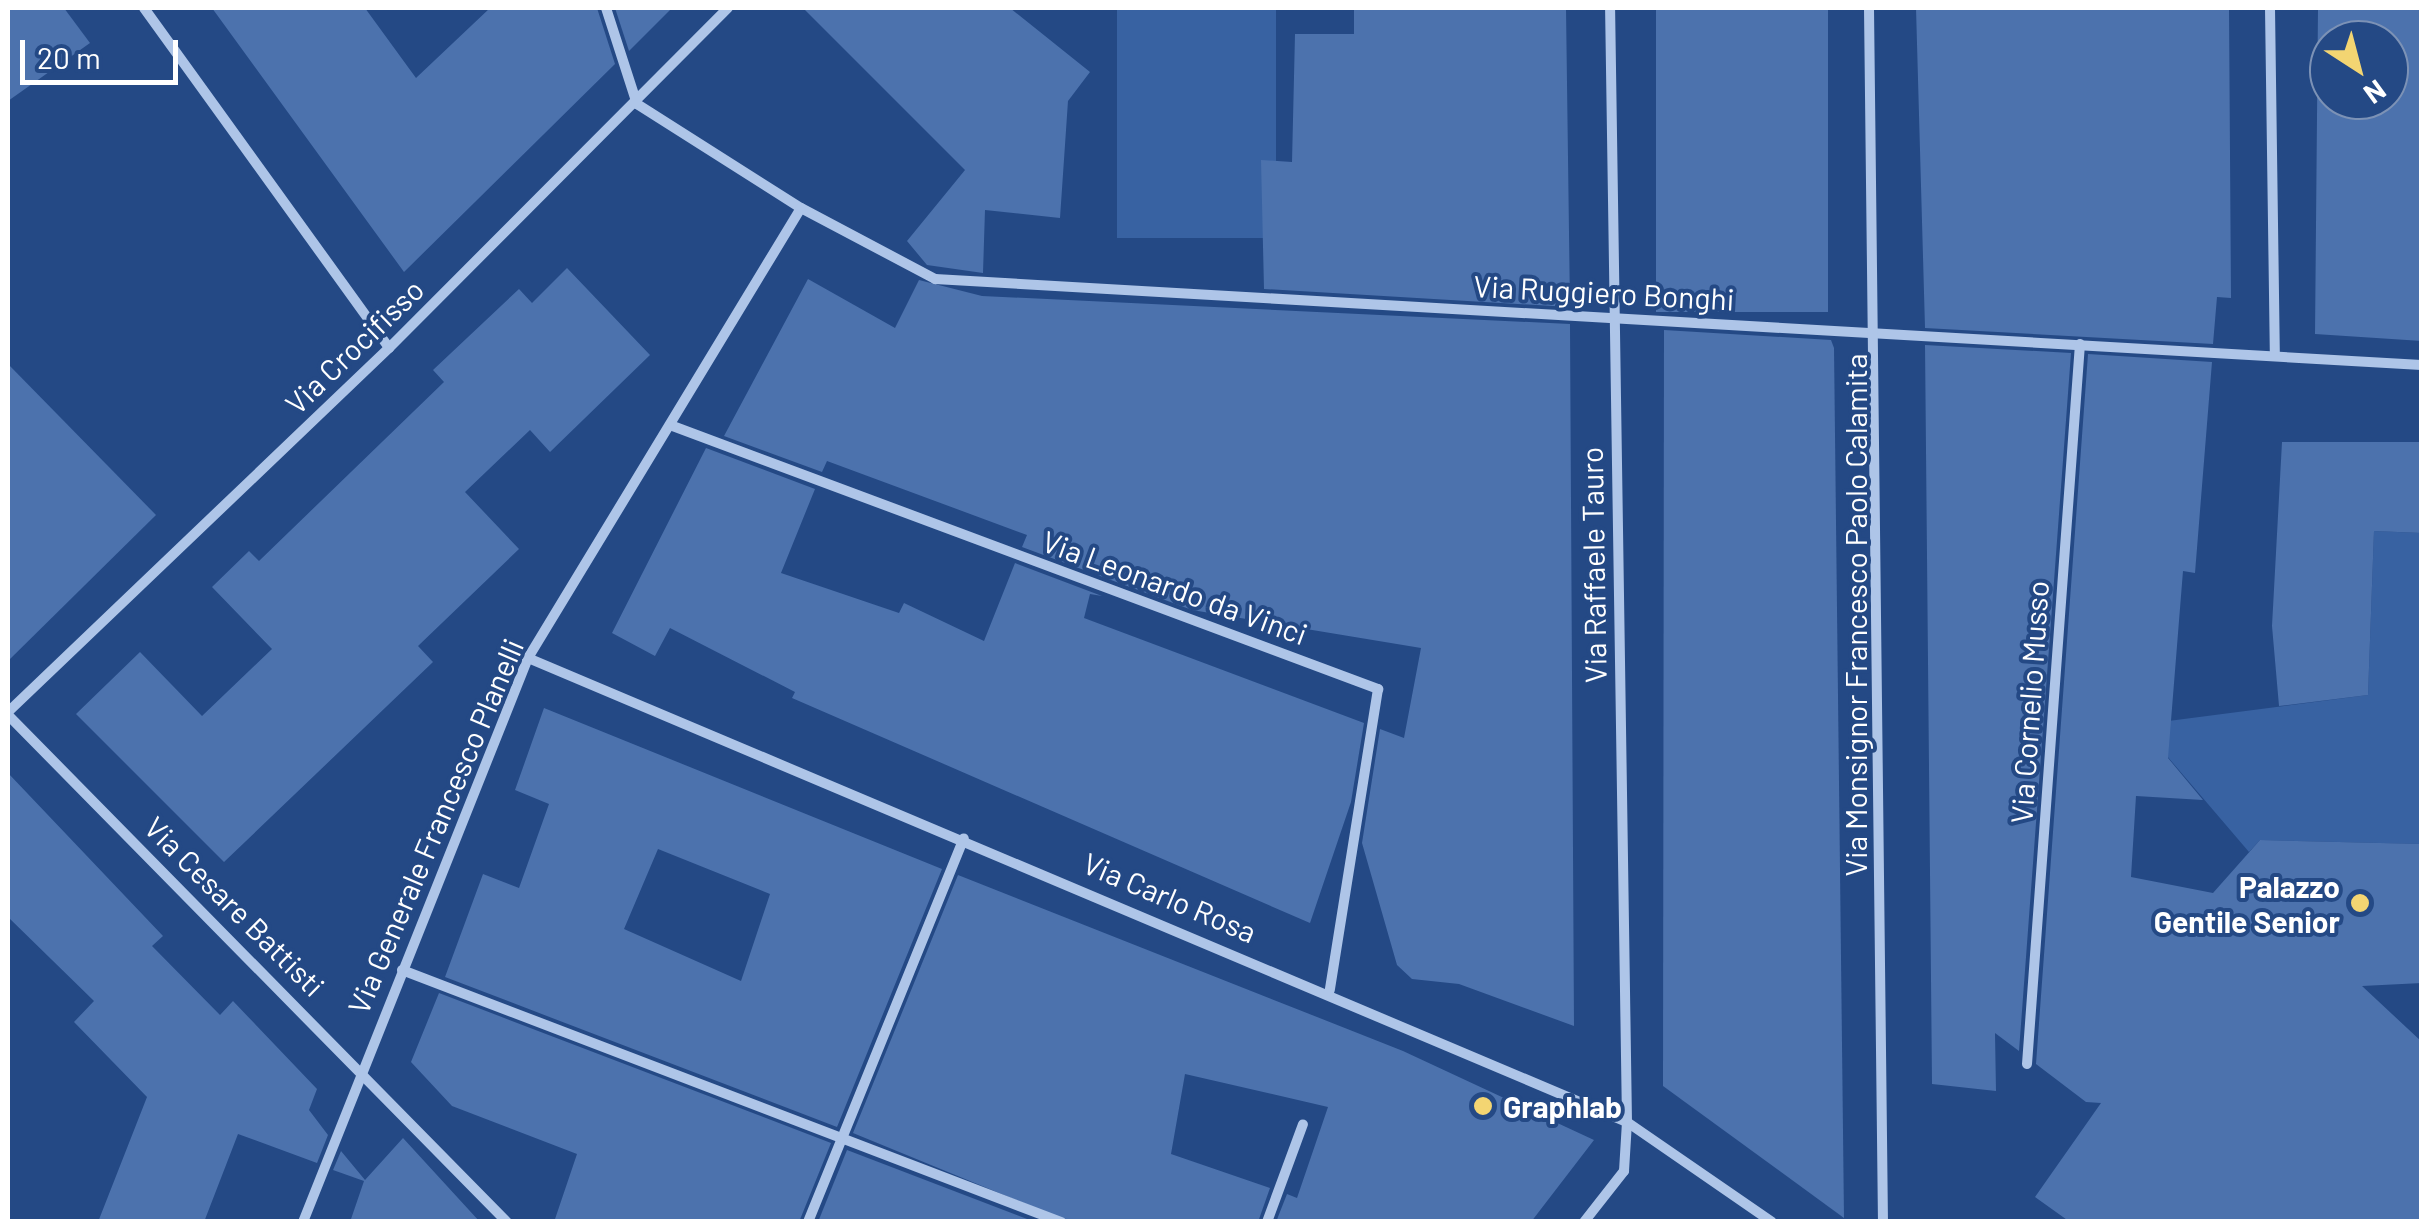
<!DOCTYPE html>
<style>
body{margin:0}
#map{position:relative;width:2429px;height:1229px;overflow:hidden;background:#244985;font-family:Barlow,sans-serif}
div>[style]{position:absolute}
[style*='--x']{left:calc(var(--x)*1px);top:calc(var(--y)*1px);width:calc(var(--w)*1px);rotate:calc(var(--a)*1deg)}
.green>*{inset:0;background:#3862a2;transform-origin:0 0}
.building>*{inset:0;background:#4c72ad;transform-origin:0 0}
.street>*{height:10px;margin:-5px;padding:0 5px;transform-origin:5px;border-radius:5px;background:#aec5e8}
.dots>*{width:28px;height:28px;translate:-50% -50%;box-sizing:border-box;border:5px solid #244985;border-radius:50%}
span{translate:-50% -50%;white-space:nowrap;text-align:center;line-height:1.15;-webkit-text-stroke:8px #244985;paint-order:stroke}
.street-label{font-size:30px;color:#fff}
.poi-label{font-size:30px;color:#fff;font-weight:700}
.right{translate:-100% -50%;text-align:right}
.left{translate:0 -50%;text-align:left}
.frame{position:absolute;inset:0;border:10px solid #fff;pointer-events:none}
.north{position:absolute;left:2309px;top:20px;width:100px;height:100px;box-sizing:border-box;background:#244985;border:2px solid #7c92b6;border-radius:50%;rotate:144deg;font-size:28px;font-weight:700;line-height:40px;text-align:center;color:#fff}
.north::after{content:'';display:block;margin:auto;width:35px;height:45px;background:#f3d572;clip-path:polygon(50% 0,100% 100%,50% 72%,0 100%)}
.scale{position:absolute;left:20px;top:40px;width:158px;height:45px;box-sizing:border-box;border:5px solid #fff;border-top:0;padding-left:12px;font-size:30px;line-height:35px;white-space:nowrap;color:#fff;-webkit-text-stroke:8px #244985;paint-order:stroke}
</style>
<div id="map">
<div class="green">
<div style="left:1117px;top:8px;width:159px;height:230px"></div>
<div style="clip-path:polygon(2374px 531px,2421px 533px,2421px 844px,2260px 840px,2249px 852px,2149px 735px,2153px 723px,2368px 695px)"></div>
</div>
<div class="building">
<div style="clip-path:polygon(8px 8px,64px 8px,90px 43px,8px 101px)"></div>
<div style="clip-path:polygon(212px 8px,365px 8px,416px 78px,490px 8px,597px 8px,615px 64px,404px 272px)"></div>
<div style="clip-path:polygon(615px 8px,672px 8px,629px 51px)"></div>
<div style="clip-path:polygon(803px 8px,1010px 8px,1090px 72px,1068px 101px,1060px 218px,985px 210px,983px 273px,927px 265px,907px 241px,965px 170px)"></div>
<div style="clip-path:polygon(1354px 8px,1566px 8px,1570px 307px,1264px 289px,1261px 160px,1292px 162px,1295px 34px,1354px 34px)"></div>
<div style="left:1656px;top:8px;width:172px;height:304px"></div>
<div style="clip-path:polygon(1916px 8px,2229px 8px,2231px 298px,2217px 297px,2213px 344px,1925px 328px)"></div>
<div style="clip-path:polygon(evenodd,2318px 8px,2422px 8px,2422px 341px,2315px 334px,2318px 8px,2329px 40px,2389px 40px,2389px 100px,2329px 100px,2329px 40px)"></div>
<div style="clip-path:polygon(567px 268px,650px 355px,550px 452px,530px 430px,465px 492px,519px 549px,418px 646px,433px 662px,224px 862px,76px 714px,140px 652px,202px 716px,272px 649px,212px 587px,249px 551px,259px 561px,444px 382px,433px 370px,519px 289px,532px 303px)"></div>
<div style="clip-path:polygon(808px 279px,895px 328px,919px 280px,982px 296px,1570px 324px,1574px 1026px,1459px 984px,1412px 979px,1397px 965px,1362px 843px,1380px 729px,1404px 738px,1421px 648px,1192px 610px,1022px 547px,1027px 535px,827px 461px,822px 472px,724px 436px)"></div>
<div style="clip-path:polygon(1664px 330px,1831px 340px,1834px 348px,1844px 1218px,1663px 1086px)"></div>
<div style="clip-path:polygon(1925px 345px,2071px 353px,2019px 1051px,1995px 1033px,1996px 1091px,1932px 1084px)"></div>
<div style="clip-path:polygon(2088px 354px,2212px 362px,2195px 573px,2183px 571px,2168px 758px,2203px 800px,2136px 796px,2131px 877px,2213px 893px,2260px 840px,2422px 844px,2422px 983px,2362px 986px,2422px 1042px,2422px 1222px,2070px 1222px,2035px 1197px,2101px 1103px,2086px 1102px,2036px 1064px)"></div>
<div style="clip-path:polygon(8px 364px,156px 515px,8px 661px)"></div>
<div style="clip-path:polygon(2282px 442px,2422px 442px,2422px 533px,2374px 531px,2368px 695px,2279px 706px,2272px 626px)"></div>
<div style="clip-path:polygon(706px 448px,815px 489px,781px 573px,899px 613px,904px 603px,984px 641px,1015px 563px,1102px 596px,1090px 594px,1084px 618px,1364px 723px,1351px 802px,1310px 923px,792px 698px,795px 692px,670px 628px,655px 656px,612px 633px)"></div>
<div style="clip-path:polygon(evenodd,544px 708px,942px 869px,837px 1127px,445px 977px,483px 874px,519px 888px,549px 804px,515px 790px,544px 708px,658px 849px,770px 894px,741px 981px,624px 929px,658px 849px)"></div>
<div style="clip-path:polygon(8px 773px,163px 936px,152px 946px,220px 1015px,233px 1001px,317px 1089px,309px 1110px,328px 1135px,317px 1163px,238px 1134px,204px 1222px,98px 1222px,147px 1097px,74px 1022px,94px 1001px,8px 917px)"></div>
<div style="clip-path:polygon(958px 875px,1403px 1051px,1594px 1140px,1531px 1222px,1276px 1222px,1287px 1194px,1297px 1198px,1328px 1107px,1185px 1074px,1171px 1154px,1270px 1188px,1258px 1222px,1070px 1222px,853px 1133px)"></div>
<div style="clip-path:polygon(439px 993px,831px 1143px,799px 1222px,554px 1222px,577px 1154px,452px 1106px,411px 1062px)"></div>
<div style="clip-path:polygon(403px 1138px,480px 1222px,350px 1222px,364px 1181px,333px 1170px,341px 1151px,365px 1180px)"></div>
<div style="clip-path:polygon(847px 1150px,1035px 1222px,818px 1222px)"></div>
</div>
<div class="street">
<div style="--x:144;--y:8;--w:419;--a:54.2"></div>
<div style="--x:606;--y:8;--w:101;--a:72.1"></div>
<div style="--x:637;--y:104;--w:194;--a:32.4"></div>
<div style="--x:801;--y:208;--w:152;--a:27.9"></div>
<div style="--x:935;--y:279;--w:1489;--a:3.31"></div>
<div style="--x:1869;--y:8;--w:1214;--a:89.34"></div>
<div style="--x:2270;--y:8;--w:348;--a:89.2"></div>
<div style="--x:670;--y:425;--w:756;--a:20.45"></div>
<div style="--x:1378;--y:689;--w:305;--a:99.1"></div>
<div style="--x:528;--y:658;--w:1193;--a:22.89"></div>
<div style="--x:1627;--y:1122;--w:176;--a:34.6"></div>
<div style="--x:8;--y:712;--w:527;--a:-43.69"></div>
<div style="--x:389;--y:348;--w:480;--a:-45.1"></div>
<div style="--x:8;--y:715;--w:711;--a:45.46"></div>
<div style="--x:402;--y:970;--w:706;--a:20.93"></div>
<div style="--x:2027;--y:1064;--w:722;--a:-85.79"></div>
<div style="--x:303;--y:1222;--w:607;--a:-68.25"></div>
<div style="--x:528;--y:658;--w:526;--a:-58.76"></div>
<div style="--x:808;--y:1222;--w:414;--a:-67.9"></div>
<div style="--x:1267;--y:1222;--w:104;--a:-69.8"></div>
<div style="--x:1584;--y:1222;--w:65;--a:-51.9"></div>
<div style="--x:1624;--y:1171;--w:49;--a:-86.5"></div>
<div style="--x:1627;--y:1122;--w:1114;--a:-90.87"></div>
</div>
<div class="dots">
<div style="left:2360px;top:903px;background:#f3d572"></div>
<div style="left:1483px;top:1106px;background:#f3d572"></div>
</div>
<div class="street-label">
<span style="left:1604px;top:292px;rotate:3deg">Via Ruggiero Bonghi</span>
<span style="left:354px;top:346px;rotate:-44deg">Via Crocifisso</span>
<span style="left:1593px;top:565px;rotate:-91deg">Via Raffaele Tauro</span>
<span style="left:1175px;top:587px;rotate:20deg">Via Leonardo da Vinci</span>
<span style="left:1855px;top:615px;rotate:-90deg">Via Monsignor Francesco Paolo Calamita</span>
<span style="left:2029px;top:702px;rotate:-86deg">Via Cornelio Musso</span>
<span style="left:435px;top:826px;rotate:-67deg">Via Generale Francesco Planelli</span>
<span style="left:1170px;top:897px;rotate:23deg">Via Carlo Rosa</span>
<span style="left:235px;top:906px;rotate:45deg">Via Cesare Battisti</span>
</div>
<div class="poi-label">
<span class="right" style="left:2340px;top:903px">Palazzo<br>Gentile Senior</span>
<span class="left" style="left:1503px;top:1106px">Graphlab</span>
</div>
<div class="frame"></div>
<div class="north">N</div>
<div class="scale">20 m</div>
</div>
